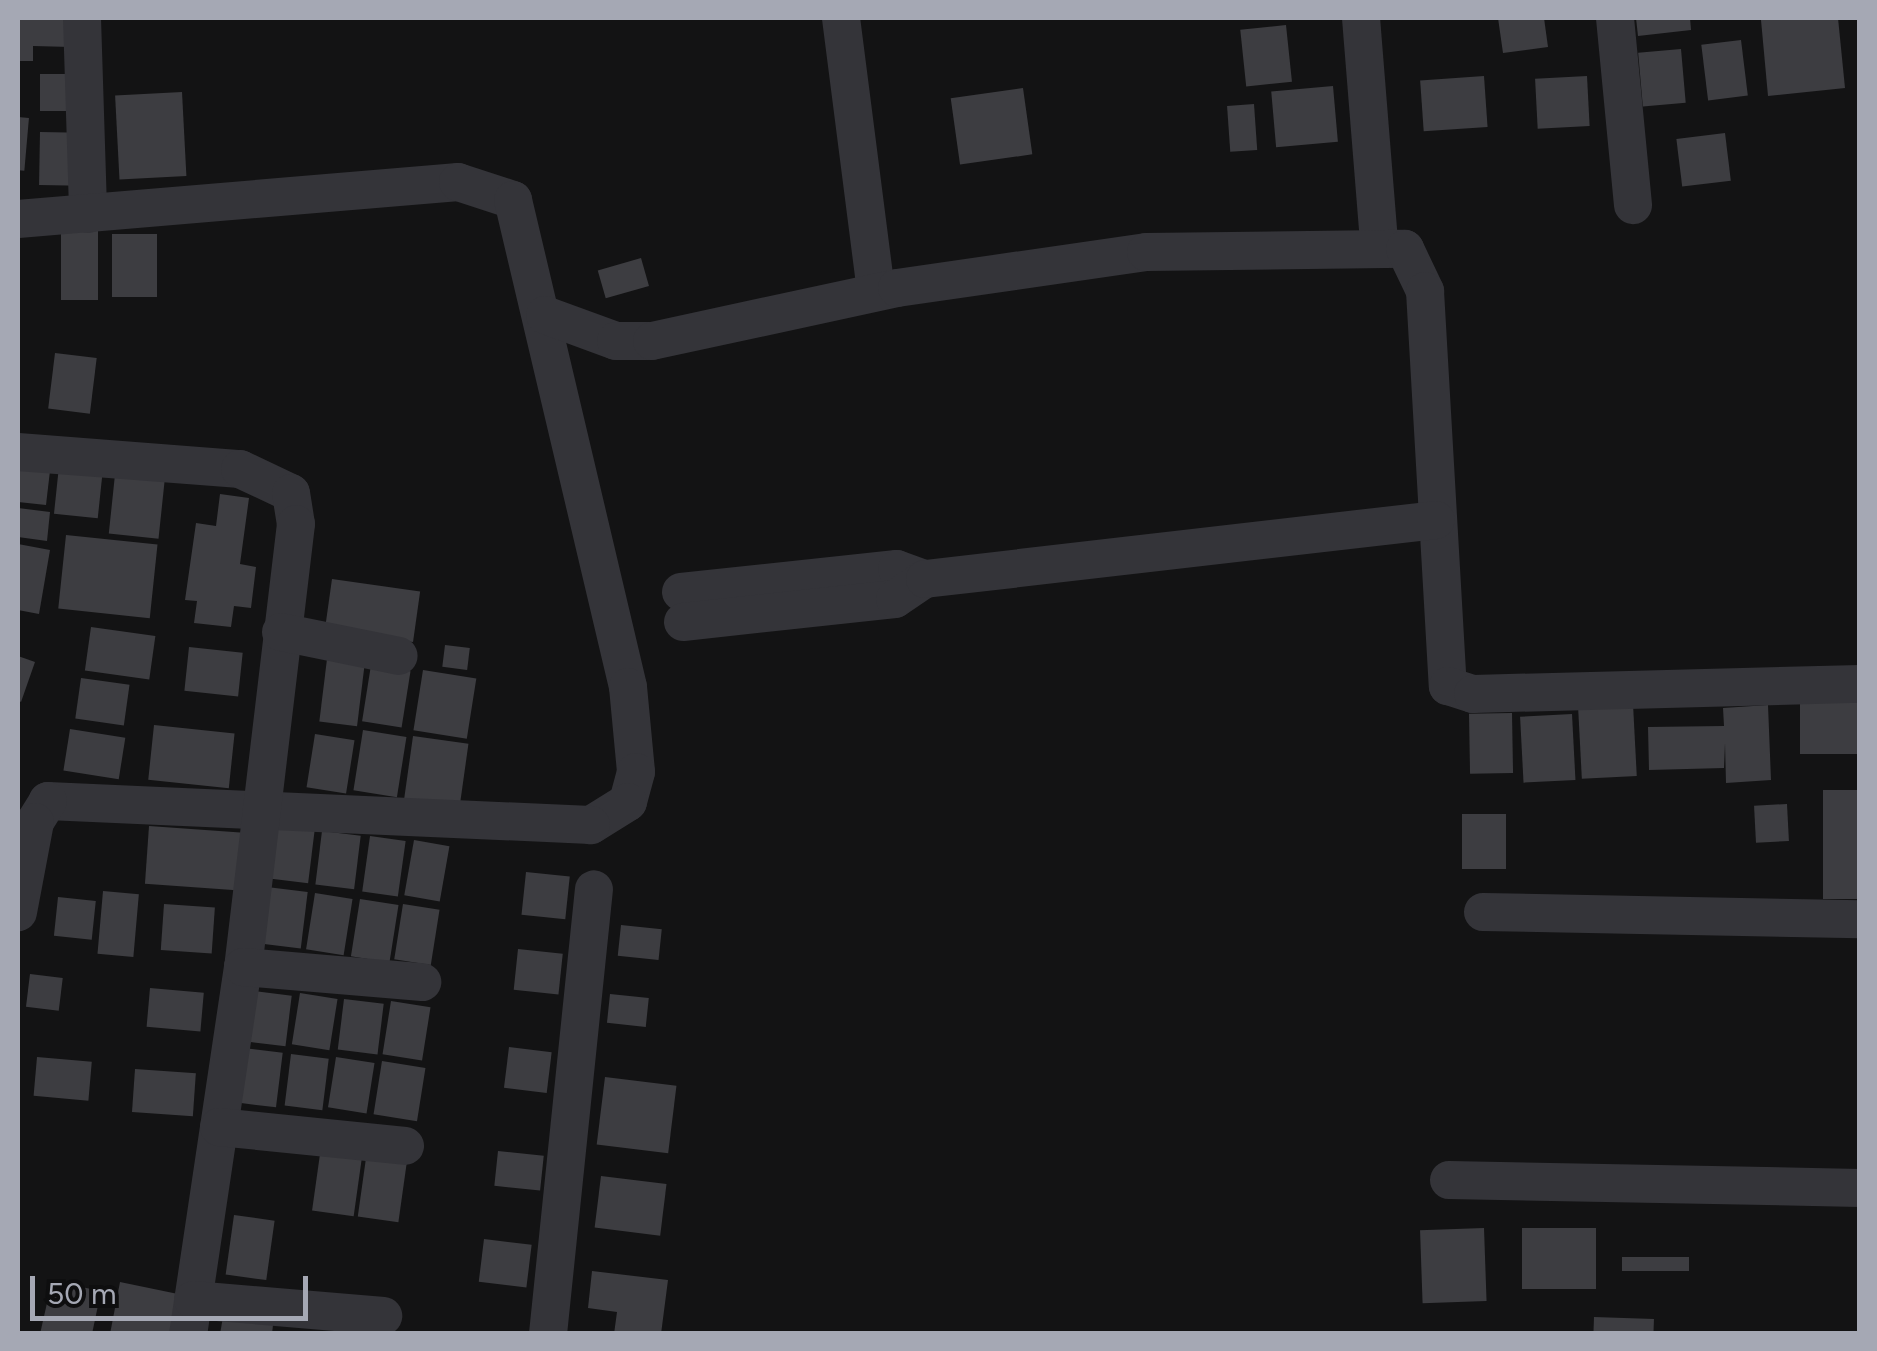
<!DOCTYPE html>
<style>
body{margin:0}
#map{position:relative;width:1877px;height:1351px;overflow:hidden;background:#131314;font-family:Figtree,sans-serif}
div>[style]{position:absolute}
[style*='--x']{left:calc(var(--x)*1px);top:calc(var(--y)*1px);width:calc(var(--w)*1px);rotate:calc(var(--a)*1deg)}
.building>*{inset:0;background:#3d3d41;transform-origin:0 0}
.street>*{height:38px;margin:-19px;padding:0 19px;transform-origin:19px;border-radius:19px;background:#343439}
span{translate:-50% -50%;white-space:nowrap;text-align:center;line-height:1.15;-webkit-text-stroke:8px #0e0e0f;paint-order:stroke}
.frame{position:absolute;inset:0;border:20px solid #a5a8b4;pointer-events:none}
.scale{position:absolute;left:30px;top:1276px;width:278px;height:45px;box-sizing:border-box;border:5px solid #a5a8b4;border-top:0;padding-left:12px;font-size:30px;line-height:35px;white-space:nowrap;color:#a5a8b4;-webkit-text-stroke:8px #0e0e0f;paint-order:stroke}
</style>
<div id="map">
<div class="building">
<div style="clip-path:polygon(18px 18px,72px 18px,71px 47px,33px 46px,33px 61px,18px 61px)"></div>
<div style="clip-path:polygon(1498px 18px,1544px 18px,1548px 47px,1503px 53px)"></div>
<div style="clip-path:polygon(1636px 18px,1690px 18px,1691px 30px,1638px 36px)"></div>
<div style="clip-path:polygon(1787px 18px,1838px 18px,1845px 88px,1768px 96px,1761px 20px)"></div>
<div style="left:1286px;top:25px;width:57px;height:46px;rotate:84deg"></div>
<div style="left:1741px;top:40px;width:56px;height:40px;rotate:83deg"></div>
<div style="left:1681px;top:49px;width:54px;height:43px;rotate:85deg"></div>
<div style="left:40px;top:74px;width:30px;height:37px"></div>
<div style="left:1484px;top:76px;width:51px;height:64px;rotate:86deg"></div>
<div style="left:1587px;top:76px;width:50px;height:52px;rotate:87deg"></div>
<div style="left:1333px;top:86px;width:56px;height:62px;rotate:85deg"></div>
<div style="left:1023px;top:88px;width:67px;height:73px;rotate:82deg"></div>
<div style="left:182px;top:92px;width:84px;height:67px;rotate:87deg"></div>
<div style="left:1254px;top:104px;width:46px;height:27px;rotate:86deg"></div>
<div style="left:18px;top:117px;width:11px;height:53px;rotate:5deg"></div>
<div style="left:40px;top:132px;width:42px;height:53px;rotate:1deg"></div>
<div style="left:1725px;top:133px;width:48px;height:49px;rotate:83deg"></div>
<div style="left:61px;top:230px;width:37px;height:70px"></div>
<div style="left:112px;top:234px;width:45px;height:63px"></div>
<div style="left:641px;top:258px;width:29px;height:45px;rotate:74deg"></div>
<div style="left:55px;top:353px;width:42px;height:56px;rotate:7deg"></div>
<div style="clip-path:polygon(18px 457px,51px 462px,46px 505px,18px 502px)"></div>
<div style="left:116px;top:465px;width:50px;height:69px;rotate:6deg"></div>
<div style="left:59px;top:466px;width:44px;height:48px;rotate:6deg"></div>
<div style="clip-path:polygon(220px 494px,249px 498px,240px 564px,256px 567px,251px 608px,234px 606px,231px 627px,194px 623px,197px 601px,185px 600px,196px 523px,216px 526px)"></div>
<div style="clip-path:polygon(18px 508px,50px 512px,47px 541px,18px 537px)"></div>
<div style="left:66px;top:535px;width:92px;height:74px;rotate:6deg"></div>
<div style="clip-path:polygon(18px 544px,50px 550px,39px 614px,18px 610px)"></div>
<div style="left:332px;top:579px;width:89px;height:51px;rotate:8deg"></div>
<div style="left:91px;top:627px;width:65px;height:44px;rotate:8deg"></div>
<div style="left:445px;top:645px;width:25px;height:22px;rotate:7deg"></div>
<div style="left:189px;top:647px;width:54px;height:44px;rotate:6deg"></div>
<div style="clip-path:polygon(18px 656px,35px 662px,21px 702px,18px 700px)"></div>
<div style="left:327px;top:659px;width:38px;height:63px;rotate:7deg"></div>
<div style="left:371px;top:665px;width:40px;height:57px;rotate:9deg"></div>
<div style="left:423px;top:670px;width:54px;height:61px;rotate:9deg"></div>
<div style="left:81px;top:678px;width:49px;height:41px;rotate:8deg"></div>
<div style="left:1858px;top:700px;width:54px;height:58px;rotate:90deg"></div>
<div style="left:1633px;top:704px;width:72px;height:55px;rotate:87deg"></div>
<div style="clip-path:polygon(1768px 705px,1771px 780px,1726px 783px,1725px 743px,1724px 768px,1649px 770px,1648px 727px,1724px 726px,1723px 708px)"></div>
<div style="left:1512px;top:713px;width:60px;height:43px;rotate:89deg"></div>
<div style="left:1572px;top:714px;width:66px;height:52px;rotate:87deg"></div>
<div style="left:154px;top:725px;width:81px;height:55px;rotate:6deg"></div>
<div style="left:70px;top:729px;width:56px;height:42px;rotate:9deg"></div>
<div style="left:363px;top:730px;width:44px;height:61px;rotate:9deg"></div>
<div style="left:315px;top:734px;width:40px;height:54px;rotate:9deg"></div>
<div style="left:413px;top:736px;width:56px;height:65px;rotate:8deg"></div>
<div style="left:1823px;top:790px;width:36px;height:109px"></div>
<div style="left:1787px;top:804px;width:37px;height:33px;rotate:87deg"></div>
<div style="left:1462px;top:814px;width:44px;height:55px"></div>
<div style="left:276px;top:825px;width:39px;height:54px;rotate:7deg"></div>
<div style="left:149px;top:826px;width:95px;height:58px;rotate:4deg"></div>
<div style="left:322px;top:831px;width:39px;height:54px;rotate:7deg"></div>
<div style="left:370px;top:836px;width:36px;height:56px;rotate:8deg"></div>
<div style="left:414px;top:840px;width:36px;height:56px;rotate:10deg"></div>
<div style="left:526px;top:872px;width:44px;height:43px;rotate:6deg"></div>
<div style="left:267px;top:887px;width:41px;height:57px;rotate:7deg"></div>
<div style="left:103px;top:891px;width:36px;height:63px;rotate:5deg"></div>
<div style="left:315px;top:893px;width:38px;height:57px;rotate:9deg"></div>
<div style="left:58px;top:897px;width:38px;height:39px;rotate:6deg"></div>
<div style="left:360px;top:899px;width:39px;height:58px;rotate:9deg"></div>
<div style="left:164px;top:904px;width:51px;height:46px;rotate:4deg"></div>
<div style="left:403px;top:904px;width:37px;height:56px;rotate:9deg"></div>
<div style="left:621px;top:925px;width:41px;height:31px;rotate:6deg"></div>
<div style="left:518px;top:949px;width:45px;height:41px;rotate:6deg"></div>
<div style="left:30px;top:974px;width:33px;height:33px;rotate:7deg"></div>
<div style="left:150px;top:988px;width:54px;height:39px;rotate:5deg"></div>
<div style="left:253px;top:991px;width:39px;height:51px;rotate:7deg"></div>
<div style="left:300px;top:993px;width:38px;height:52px;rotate:9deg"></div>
<div style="left:610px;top:994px;width:39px;height:29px;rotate:6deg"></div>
<div style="left:344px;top:999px;width:40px;height:51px;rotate:7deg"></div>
<div style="left:391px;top:1001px;width:40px;height:54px;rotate:9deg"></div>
<div style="left:509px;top:1047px;width:43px;height:41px;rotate:7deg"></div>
<div style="left:244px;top:1048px;width:39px;height:55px;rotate:7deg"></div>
<div style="left:291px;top:1054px;width:38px;height:52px;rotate:7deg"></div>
<div style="left:37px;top:1057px;width:55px;height:39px;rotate:5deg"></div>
<div style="left:336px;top:1057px;width:39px;height:51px;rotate:9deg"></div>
<div style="left:382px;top:1061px;width:44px;height:54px;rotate:9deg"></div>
<div style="left:135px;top:1069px;width:61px;height:43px;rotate:4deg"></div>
<div style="left:605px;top:1077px;width:72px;height:68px;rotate:7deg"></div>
<div style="left:498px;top:1151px;width:46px;height:35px;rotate:6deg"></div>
<div style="left:320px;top:1154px;width:42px;height:57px;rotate:8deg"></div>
<div style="left:366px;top:1158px;width:41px;height:59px;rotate:8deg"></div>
<div style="left:601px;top:1176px;width:66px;height:52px;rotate:7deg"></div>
<div style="left:234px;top:1215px;width:41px;height:60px;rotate:8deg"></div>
<div style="left:1484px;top:1228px;width:73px;height:64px;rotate:88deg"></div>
<div style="left:1596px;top:1228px;width:61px;height:74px;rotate:90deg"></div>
<div style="left:484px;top:1239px;width:48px;height:43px;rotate:7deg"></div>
<div style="left:1689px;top:1257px;width:14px;height:67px;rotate:90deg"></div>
<div style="clip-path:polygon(592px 1271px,668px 1280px,661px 1334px,614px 1334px,617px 1312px,588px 1308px)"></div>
<div style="clip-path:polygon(52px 1281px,101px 1291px,92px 1334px,40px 1334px)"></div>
<div style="clip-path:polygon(120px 1282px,178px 1294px,170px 1334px,110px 1334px)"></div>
<div style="clip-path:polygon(223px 1317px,273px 1325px,272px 1334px,220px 1334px)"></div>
<div style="left:1594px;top:1317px;width:60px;height:17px;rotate:2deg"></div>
</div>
<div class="street">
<div style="--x:82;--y:18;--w:196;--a:88.2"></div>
<div style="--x:841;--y:18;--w:276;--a:82.7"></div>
<div style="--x:1361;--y:18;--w:226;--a:85.4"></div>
<div style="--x:1615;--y:18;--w:188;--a:84.5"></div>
<div style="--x:18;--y:219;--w:442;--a:-4.8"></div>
<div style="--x:458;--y:182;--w:58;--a:18.1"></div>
<div style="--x:513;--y:200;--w:500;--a:76.71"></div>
<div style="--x:628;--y:687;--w:85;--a:84.6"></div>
<div style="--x:636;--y:772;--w:31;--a:105"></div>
<div style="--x:628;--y:802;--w:44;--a:148.1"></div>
<div style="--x:591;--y:825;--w:544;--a:-177.47"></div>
<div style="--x:48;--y:801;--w:25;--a:122"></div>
<div style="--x:35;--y:822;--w:92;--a:100.7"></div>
<div style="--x:545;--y:315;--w:76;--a:20.1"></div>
<div style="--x:616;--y:341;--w:36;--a:0"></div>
<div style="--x:652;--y:341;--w:251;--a:-12.2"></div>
<div style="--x:897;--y:288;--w:252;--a:-8.2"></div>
<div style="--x:1146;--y:252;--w:259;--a:-0.7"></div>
<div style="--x:1405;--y:249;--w:47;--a:64.5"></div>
<div style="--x:1425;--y:291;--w:396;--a:86.7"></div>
<div style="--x:1448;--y:686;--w:26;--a:18"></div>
<div style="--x:1473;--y:694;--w:387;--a:-1.5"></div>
<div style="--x:18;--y:452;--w:223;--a:4.4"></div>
<div style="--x:240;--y:469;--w:56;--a:25.2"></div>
<div style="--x:291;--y:493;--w:31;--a:81"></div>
<div style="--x:296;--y:524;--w:446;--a:96.8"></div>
<div style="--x:243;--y:967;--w:371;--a:98.5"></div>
<div style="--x:681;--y:592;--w:217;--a:-6.1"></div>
<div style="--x:897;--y:569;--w:30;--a:20"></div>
<div style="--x:683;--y:622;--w:213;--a:-6.2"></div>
<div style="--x:895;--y:599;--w:36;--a:-34"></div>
<div style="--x:925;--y:579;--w:514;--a:-6.59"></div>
<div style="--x:281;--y:632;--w:120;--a:11.5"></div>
<div style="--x:1483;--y:912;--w:377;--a:1.1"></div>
<div style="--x:243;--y:967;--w:180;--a:4.8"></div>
<div style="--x:219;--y:1127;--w:187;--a:5.8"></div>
<div style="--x:1449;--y:1180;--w:411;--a:1.1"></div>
<div style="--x:193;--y:1300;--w:191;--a:4.8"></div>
<div style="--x:548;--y:1334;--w:447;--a:-84.1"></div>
</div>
<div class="frame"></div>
<div class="scale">50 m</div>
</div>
